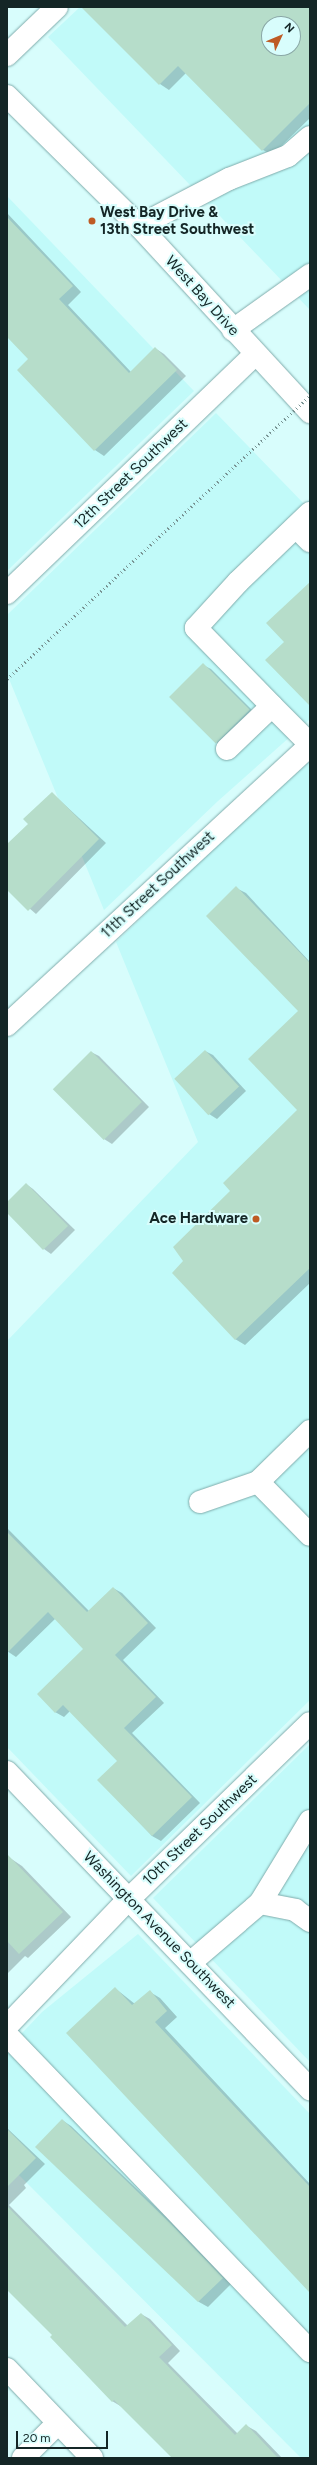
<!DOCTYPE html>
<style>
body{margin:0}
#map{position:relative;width:317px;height:2465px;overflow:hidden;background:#d8fdfc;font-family:Figtree,sans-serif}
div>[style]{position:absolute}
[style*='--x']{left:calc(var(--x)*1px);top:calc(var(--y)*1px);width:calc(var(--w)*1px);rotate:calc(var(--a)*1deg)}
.built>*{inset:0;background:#c1faf9}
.shadow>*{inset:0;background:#0003}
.building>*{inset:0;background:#b6ddca;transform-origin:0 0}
.roads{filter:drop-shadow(0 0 1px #7fabab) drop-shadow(0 0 1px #7fabab)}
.minor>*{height:22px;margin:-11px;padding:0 11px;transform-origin:11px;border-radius:11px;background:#fff}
.major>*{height:22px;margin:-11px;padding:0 11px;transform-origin:11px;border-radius:11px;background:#fff}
.path-bridge>*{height:2.5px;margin-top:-1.25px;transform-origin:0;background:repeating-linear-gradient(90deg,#789393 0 1px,transparent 0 4px)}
.dots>*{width:11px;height:11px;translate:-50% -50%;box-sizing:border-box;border:2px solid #d8fdfc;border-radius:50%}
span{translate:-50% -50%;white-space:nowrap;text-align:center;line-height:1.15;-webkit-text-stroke:4px #d8fdfc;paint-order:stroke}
.poi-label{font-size:15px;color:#142626;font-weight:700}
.left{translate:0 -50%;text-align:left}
.right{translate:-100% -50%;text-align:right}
.street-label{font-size:15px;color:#142626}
.frame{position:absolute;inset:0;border:8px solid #142626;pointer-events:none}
.north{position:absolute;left:261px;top:16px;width:40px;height:40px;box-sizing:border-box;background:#d8fdfc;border:1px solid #8aa7a6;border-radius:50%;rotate:46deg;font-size:11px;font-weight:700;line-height:16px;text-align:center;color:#142626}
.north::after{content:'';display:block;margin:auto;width:14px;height:18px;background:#be5b24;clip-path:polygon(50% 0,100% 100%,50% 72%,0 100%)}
.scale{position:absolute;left:16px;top:2431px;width:92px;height:18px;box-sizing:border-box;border:2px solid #142626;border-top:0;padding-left:5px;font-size:12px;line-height:14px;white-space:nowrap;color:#142626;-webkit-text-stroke:3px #d8fdfc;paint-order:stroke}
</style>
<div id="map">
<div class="built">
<div style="clip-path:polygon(evenodd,80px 7px,310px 7px,310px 310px,48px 37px,80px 7px,269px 24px,293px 24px,293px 48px,269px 48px,269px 24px)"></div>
<div style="clip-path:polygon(7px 196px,194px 391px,7px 571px)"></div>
<div style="clip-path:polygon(216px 413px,310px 510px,310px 719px,218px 801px,104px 910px,7px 674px,7px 615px)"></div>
<div style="clip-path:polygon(310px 761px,310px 1700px,131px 1876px,7px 1747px,7px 1341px,198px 1142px,116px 942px,239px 825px)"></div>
<div style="clip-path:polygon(310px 1744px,310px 2062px,153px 1898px)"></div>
<div style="clip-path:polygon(138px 1934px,310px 2114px,310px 2458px,301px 2458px,7px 2163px,7px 2049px,42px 2012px)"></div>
</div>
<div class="shadow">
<div style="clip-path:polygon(evenodd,97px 7px,310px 7px,310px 118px,272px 155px,263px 150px,186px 73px,169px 90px,160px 84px,97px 7px,269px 24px,293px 24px,293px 48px,269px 48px,269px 24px)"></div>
<div style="clip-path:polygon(7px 213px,81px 292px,68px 305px,131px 372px,155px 348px,164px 354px,186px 376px,104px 456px,95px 450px,30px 359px,7px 335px)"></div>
<div style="clip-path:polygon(203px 665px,211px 669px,257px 715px,224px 747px,217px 743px)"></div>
<div style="clip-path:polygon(52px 793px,106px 843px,36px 914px,7px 889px,7px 846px,29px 824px)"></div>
<div style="clip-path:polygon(236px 888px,246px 893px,310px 962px,310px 1283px,245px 1345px,235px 1339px,185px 1261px,231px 1191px,298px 1110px,300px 1011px)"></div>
<div style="clip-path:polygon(205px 1051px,213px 1055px,246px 1091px,217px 1119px,209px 1114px)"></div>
<div style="clip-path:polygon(91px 1052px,99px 1056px,149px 1107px,112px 1144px,104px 1139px,54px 1089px)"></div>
<div style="clip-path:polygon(26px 1184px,33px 1189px,75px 1230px,51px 1254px,44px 1249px,7px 1212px,7px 1203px)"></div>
<div style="clip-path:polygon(7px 1528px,89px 1611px,113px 1588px,122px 1593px,156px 1628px,123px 1660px,164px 1703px,132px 1733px,200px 1803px,161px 1841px,152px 1836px,99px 1780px,118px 1761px,70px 1711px,64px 1717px,55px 1712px,85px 1649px,56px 1618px,16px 1657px,7px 1651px)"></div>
<div style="clip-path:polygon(7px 1856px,22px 1866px,71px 1917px,28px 1958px,25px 1956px,7px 1974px)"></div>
<div style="clip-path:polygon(116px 1989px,135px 2004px,150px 1992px,160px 1998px,177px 2017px,165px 2028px,310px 2184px,310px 2292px)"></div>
<div style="clip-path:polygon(62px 2120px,71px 2126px,179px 2229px,231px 2284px,208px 2307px,199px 2302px,37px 2147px)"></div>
<div style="clip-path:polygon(7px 2128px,45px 2164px,24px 2185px,26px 2188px,9px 2205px,128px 2326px,141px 2314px,150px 2319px,180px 2351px,168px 2363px,238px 2434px,247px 2426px,256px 2431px,282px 2458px,174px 2458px,122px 2407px,112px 2401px,53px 2335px,7px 2288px)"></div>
</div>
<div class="building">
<div style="clip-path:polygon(evenodd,81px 7px,310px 7px,310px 103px,262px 151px,178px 66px,159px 85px,81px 7px,269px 24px,293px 24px,293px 48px,269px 48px,269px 24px)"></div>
<div style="clip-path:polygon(7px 217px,73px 286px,59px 299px,129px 373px,155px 347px,177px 370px,94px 451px,17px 370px,28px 359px,7px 337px)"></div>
<div style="clip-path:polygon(310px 582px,310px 706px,265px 660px,284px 642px,266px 623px)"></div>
<div style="left:203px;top:663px;width:66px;height:48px;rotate:45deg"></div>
<div style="clip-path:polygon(52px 792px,99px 839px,28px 911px,7px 890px,7px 844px,28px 824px,23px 819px)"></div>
<div style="clip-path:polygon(236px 886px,310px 963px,310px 1268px,235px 1340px,172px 1273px,183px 1261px,173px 1247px,230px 1191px,223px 1183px,297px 1110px,248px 1059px,298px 1011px,206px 916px)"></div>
<div style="left:205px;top:1050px;width:50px;height:42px;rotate:47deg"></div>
<div style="left:91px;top:1051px;width:72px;height:54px;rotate:45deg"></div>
<div style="clip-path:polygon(26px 1183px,68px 1226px,43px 1250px,7px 1213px,7px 1202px)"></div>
<div style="clip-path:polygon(7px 1532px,87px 1612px,113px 1587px,148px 1623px,115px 1655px,156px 1697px,124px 1728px,192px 1797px,152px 1836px,97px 1780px,117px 1761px,63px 1705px,55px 1713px,37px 1694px,83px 1649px,48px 1612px,7px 1653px)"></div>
<div style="clip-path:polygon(7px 1854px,63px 1912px,19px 1954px,7px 1941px)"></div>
<div style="clip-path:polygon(115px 1987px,132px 2005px,150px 1990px,167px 2011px,155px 2022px,310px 2187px,310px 2293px,66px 2033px)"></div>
<div style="clip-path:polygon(62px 2119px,170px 2223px,223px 2278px,198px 2302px,35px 2147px)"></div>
<div style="clip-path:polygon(7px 2129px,36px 2158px,7px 2187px)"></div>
<div style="clip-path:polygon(7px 2206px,125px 2327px,141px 2313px,172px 2345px,159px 2357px,235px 2435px,246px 2424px,278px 2458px,172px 2458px,114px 2400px,112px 2402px,50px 2337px,52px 2335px,7px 2290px)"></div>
</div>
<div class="roads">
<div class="minor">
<div style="--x:7;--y:55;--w:69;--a:-43.8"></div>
<div style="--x:139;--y:226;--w:102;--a:-27.6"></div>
<div style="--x:229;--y:179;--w:63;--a:-21.3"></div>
<div style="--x:288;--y:156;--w:29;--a:-41"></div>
<div style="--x:233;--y:330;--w:95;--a:-35.5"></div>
<div style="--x:296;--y:527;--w:20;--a:45"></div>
<div style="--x:7;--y:593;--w:344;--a:-43.9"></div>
<div style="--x:272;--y:706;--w:54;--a:45"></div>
<div style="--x:227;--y:749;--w:62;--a:-43.7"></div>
<div style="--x:272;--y:706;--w:109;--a:-134.3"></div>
<div style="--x:196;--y:628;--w:62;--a:-47.6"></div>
<div style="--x:238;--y:582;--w:100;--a:-43.8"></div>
<div style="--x:7;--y:1025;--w:413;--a:-42.7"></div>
<div style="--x:310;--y:1431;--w:73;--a:135.6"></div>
<div style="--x:258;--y:1482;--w:74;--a:45.5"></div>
<div style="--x:200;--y:1502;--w:61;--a:-19"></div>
<div style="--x:7;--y:1772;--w:439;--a:46.3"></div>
<div style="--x:260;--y:1903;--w:96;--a:-58.6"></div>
<div style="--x:190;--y:1963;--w:92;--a:-40.6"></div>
<div style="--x:260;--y:1903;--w:36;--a:11"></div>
<div style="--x:295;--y:1910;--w:19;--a:36"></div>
<div style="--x:7;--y:2026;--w:176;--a:-46.2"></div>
<div style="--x:129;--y:1899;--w:252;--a:-44.2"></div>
<div style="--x:7;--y:2035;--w:438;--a:46.2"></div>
<div style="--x:7;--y:2369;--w:123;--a:46.3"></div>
<div style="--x:23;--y:2458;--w:49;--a:-45"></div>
</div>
<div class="major">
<div style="--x:7;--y:96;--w:185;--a:44.6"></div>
<div style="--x:139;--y:226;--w:253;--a:47.4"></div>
</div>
</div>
<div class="path-bridge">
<div style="--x:7;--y:679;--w:415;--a:-43.1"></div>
</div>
<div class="dots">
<div style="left:92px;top:221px;background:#be5b24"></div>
<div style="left:256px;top:1219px;background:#be5b24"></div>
</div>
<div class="poi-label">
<span class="left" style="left:100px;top:221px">West Bay Drive &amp;<br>13th Street Southwest</span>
<span class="right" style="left:248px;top:1219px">Ace Hardware</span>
</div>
<div class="street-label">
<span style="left:202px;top:296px;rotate:48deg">West Bay Drive</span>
<span style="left:131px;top:474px;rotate:-44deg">12th Street Southwest</span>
<span style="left:158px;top:885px;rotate:-43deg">11th Street Southwest</span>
<span style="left:200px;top:1830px;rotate:-44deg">10th Street Southwest</span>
<span style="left:159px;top:1930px;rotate:46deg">Washington Avenue Southwest</span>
</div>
<div class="frame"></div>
<div class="north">N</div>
<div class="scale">20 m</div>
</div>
